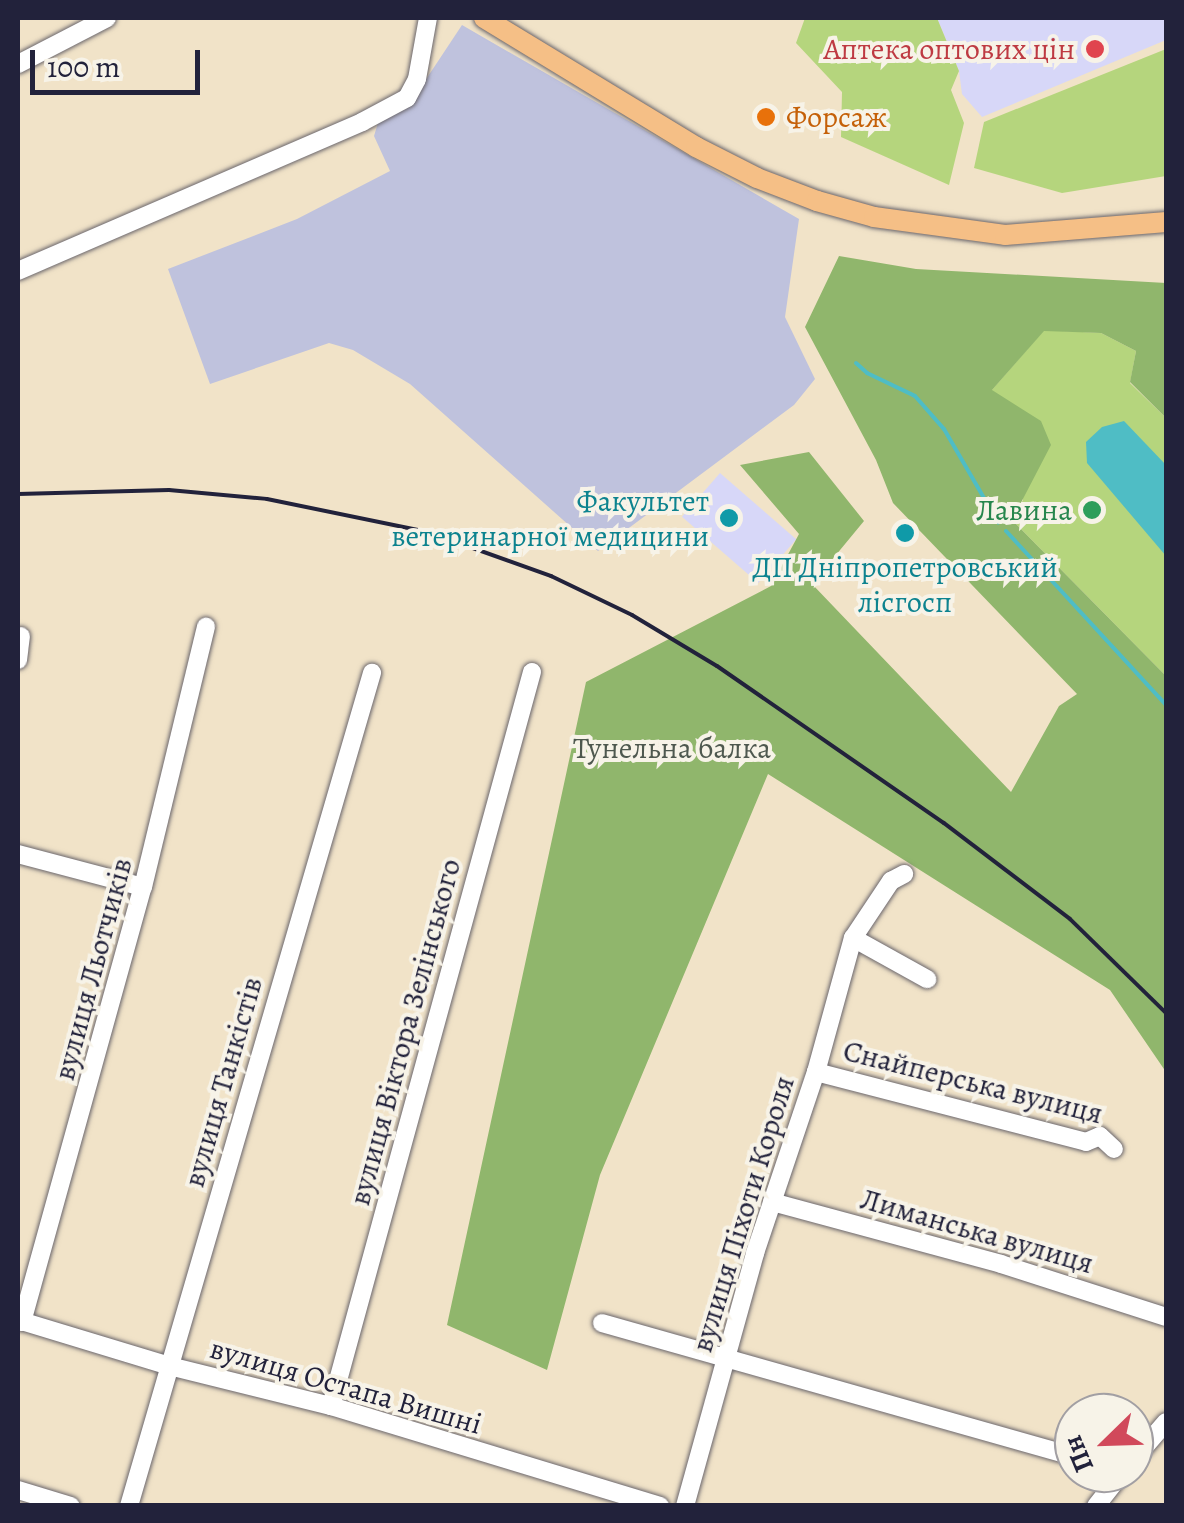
<!DOCTYPE html>
<meta charset="utf-8">
<style>
body{margin:0}
#map{position:relative;width:1184px;height:1523px;overflow:hidden;background:#f1e3c8;font-family:Alegreya,serif}
div>[style]{position:absolute}
[style*='--x']{left:calc(var(--x)*1px);top:calc(var(--y)*1px);width:calc(var(--w)*1px);rotate:calc(var(--a)*1deg)}
.built>*{inset:0;background:#d7d7f8;transform-origin:0 0}
.industrial>*{inset:0;background:#bfc2dd}
.green>*{inset:0;background:#b5d57d}
.forest>*{inset:0;background:#90b66c}
.water>*{inset:0;background:#4fbdc5}
.stream>*{height:4px;margin:-2px;padding:0 2px;transform-origin:2px;border-radius:2px;background:#4fbdc5}
.roads{filter:drop-shadow(0 0 2px #6a666c) drop-shadow(0 0 2px #6a666c)}
.minor>*{height:18px;margin:-9px;padding:0 9px;transform-origin:9px;border-radius:9px;background:#fff}
.major>*{height:20px;margin:-10px;padding:0 10px;transform-origin:10px;border-radius:10px;background:#f5bf86}
.rail>*{height:4px;margin:-2px;padding:0 2px;transform-origin:2px;border-radius:2px;background:#22223b}
.dots>*{width:28px;height:28px;translate:-50% -50%;box-sizing:border-box;border:5px solid #f7f3e8;border-radius:50%}
span{translate:-50% -50%;white-space:nowrap;text-align:center;line-height:1.15;-webkit-text-stroke:8px #f7f3e8;paint-order:stroke}
.health-label{font-size:30px;color:#be3a42}
.right{translate:-100% -50%;text-align:right}
.food-label{font-size:30px;color:#c56008}
.left{translate:0 -50%;text-align:left}
.culture-label{font-size:30px;color:#0d838f}
.leisure-label{font-size:30px;color:#27864d}
.park-label{font-size:30px;color:#4e584f}
.street-label{font-size:30px;color:#22223b}
.frame{position:absolute;inset:0;border:20px solid #22223b;pointer-events:none}
.north{position:absolute;left:1054px;top:1393px;width:100px;height:100px;box-sizing:border-box;background:#f7f3e8;border:2px solid #a29fa3;border-radius:50%;rotate:247deg;font-size:28px;font-weight:700;line-height:40px;text-align:center;color:#22223b}
.north::after{content:'';display:block;margin:auto;width:35px;height:45px;background:#d1495b;clip-path:polygon(50% 0,100% 100%,50% 72%,0 100%)}
.scale{position:absolute;left:30px;top:50px;width:170px;height:45px;box-sizing:border-box;border:5px solid #22223b;border-top:0;padding-left:12px;font-size:30px;line-height:35px;white-space:nowrap;color:#22223b;-webkit-text-stroke:8px #f7f3e8;paint-order:stroke}
</style>
<div id="map">
<div class="built">
<div style="clip-path:polygon(937px 18px,1166px 18px,1166px 40px,982px 117px,962px 94px,959px 71px)"></div>
<div style="left:720px;top:473px;width:101px;height:58px;rotate:41deg"></div>
</div>
<div class="industrial">
<div style="clip-path:polygon(462px 25px,799px 219px,785px 317px,815px 379px,794px 405px,598px 551px,410px 384px,353px 350px,329px 343px,210px 384px,168px 269px,297px 219px,390px 171px,374px 136px,378px 123px,407px 108px)"></div>
</div>
<div class="green">
<div style="clip-path:polygon(805px 18px,937px 18px,959px 71px,951px 90px,964px 123px,949px 185px,841px 137px,842px 92px,796px 43px)"></div>
<div style="clip-path:polygon(1166px 49px,1166px 176px,1062px 193px,974px 168px,984px 122px)"></div>
<div style="clip-path:polygon(1044px 330px,1101px 333px,1136px 351px,1130px 383px,1166px 418px,1166px 676px,1012px 520px,1023px 500px,991px 391px)"></div>
</div>
<div class="forest">
<div style="clip-path:polygon(839px 256px,916px 269px,1166px 283px,1166px 418px,1130px 382px,1136px 351px,1101px 333px,1044px 331px,992px 390px,1041px 421px,1051px 445px,1012px 520px,1166px 676px,1166px 1072px,1110px 990px,768px 774px,600px 1175px,547px 1370px,447px 1325px,586px 682px,771px 586px,799px 534px,740px 465px,809px 452px,864px 521px,812px 584px,1011px 792px,1059px 706px,1077px 694px,893px 503px,876px 460px,805px 327px)"></div>
</div>
<div class="water">
<div style="clip-path:polygon(1124px 421px,1166px 465px,1166px 556px,1087px 463px,1086px 442px,1102px 427px)"></div>
</div>
<div class="stream">
<div style="--x:856;--y:363;--w:15;--a:42"></div>
<div style="--x:867;--y:373;--w:53;--a:25.6"></div>
<div style="--x:915;--y:396;--w:44;--a:48.7"></div>
<div style="--x:944;--y:429;--w:108;--a:59.9"></div>
<div style="--x:1006;--y:531;--w:236;--a:47.4"></div>
</div>
<div class="roads">
<div class="minor">
<div style="--x:18;--y:64;--w:100;--a:-27.3"></div>
<div style="--x:18;--y:271;--w:375;--a:-23.4"></div>
<div style="--x:362;--y:122;--w:51;--a:-28.1"></div>
<div style="--x:407;--y:98;--w:21;--a:-62"></div>
<div style="--x:417;--y:79;--w:62;--a:-79.8"></div>
<div style="--x:18;--y:660;--w:24;--a:-83"></div>
<div style="--x:18;--y:854;--w:129;--a:14.8"></div>
<div style="--x:853;--y:938;--w:85;--a:29"></div>
<div style="--x:816;--y:1072;--w:279;--a:14.5"></div>
<div style="--x:1086;--y:1142;--w:15;--a:-23"></div>
<div style="--x:1100;--y:1136;--w:19;--a:43"></div>
<div style="--x:772;--y:1202;--w:237;--a:15.1"></div>
<div style="--x:1001;--y:1264;--w:173;--a:17.8"></div>
<div style="--x:18;--y:1320;--w:158;--a:16.9"></div>
<div style="--x:169;--y:1366;--w:167;--a:13.9"></div>
<div style="--x:331;--y:1406;--w:344;--a:16.9"></div>
<div style="--x:22;--y:1322;--w:452;--a:-74.5"></div>
<div style="--x:143;--y:887;--w:268;--a:-76.4"></div>
<div style="--x:602;--y:1323;--w:491;--a:15.8"></div>
<div style="--x:331;--y:1406;--w:761;--a:-74.69"></div>
<div style="--x:1134;--y:1459;--w:49;--a:-49.1"></div>
<div style="--x:18;--y:1490;--w:55;--a:16.8"></div>
<div style="--x:129;--y:1506;--w:868;--a:-73.74"></div>
<div style="--x:685;--y:1506;--w:263;--a:-74.5"></div>
<div style="--x:755;--y:1253;--w:191;--a:-71.4"></div>
<div style="--x:816;--y:1072;--w:139;--a:-74.6"></div>
<div style="--x:853;--y:938;--w:69;--a:-56.3"></div>
<div style="--x:891;--y:881;--w:15;--a:-28"></div>
<div style="--x:1096;--y:1506;--w:42;--a:-51.8"></div>
</div>
<div class="major">
<div style="--x:484;--y:18;--w:248;--a:31.3"></div>
<div style="--x:696;--y:147;--w:68;--a:26.9"></div>
<div style="--x:757;--y:178;--w:64;--a:21"></div>
<div style="--x:817;--y:201;--w:59;--a:15.7"></div>
<div style="--x:874;--y:217;--w:132;--a:7.8"></div>
<div style="--x:1005;--y:235;--w:162;--a:-4.6"></div>
</div>
</div>
<div class="rail">
<div style="--x:18;--y:494;--w:151;--a:-1.5"></div>
<div style="--x:169;--y:490;--w:98;--a:5.2"></div>
<div style="--x:267;--y:499;--w:164;--a:11.6"></div>
<div style="--x:428;--y:532;--w:131;--a:19.7"></div>
<div style="--x:551;--y:576;--w:90;--a:25.7"></div>
<div style="--x:632;--y:615;--w:99;--a:31"></div>
<div style="--x:717;--y:666;--w:276;--a:34.7"></div>
<div style="--x:944;--y:823;--w:158;--a:37.3"></div>
<div style="--x:1070;--y:919;--w:134;--a:44.4"></div>
</div>
<div class="dots">
<div style="left:1095px;top:49px;background:#e0444e"></div>
<div style="left:766px;top:117px;background:#e8710a"></div>
<div style="left:1092px;top:510px;background:#2e9e5b"></div>
<div style="left:729px;top:518px;background:#0f9aa8"></div>
<div style="left:905px;top:533px;background:#0f9aa8"></div>
</div>
<div class="health-label">
<span class="right" style="left:1075px;top:49px">Аптека оптових цін</span>
</div>
<div class="food-label">
<span class="left" style="left:786px;top:117px">Форсаж</span>
</div>
<div class="culture-label">
<span class="right" style="left:709px;top:518px">Факультет<br>ветеринарної медицини</span>
<span style="left:905px;top:584px">ДП Дніпропетровський<br>лісгосп</span>
</div>
<div class="leisure-label">
<span class="right" style="left:1072px;top:510px">Лавина</span>
</div>
<div class="park-label">
<span style="left:672px;top:748px">Тунельна балка</span>
</div>
<div class="street-label">
<span style="left:93px;top:969px;rotate:-75deg">вулиця Льотчиків</span>
<span style="left:405px;top:1032px;rotate:-75deg">вулиця Віктора Зелінського</span>
<span style="left:223px;top:1082px;rotate:-74deg">вулиця Танкістів</span>
<span style="left:973px;top:1082px;rotate:14deg">Снайперська вулиця</span>
<span style="left:743px;top:1214px;rotate:-73deg">вулиця Піхоти Короля</span>
<span style="left:977px;top:1231px;rotate:16deg">Лиманська вулиця</span>
<span style="left:346px;top:1386px;rotate:16deg">вулиця Остапа Вишні</span>
</div>
<div class="frame"></div>
<div class="north">Пн</div>
<div class="scale">100 m</div>
</div>
